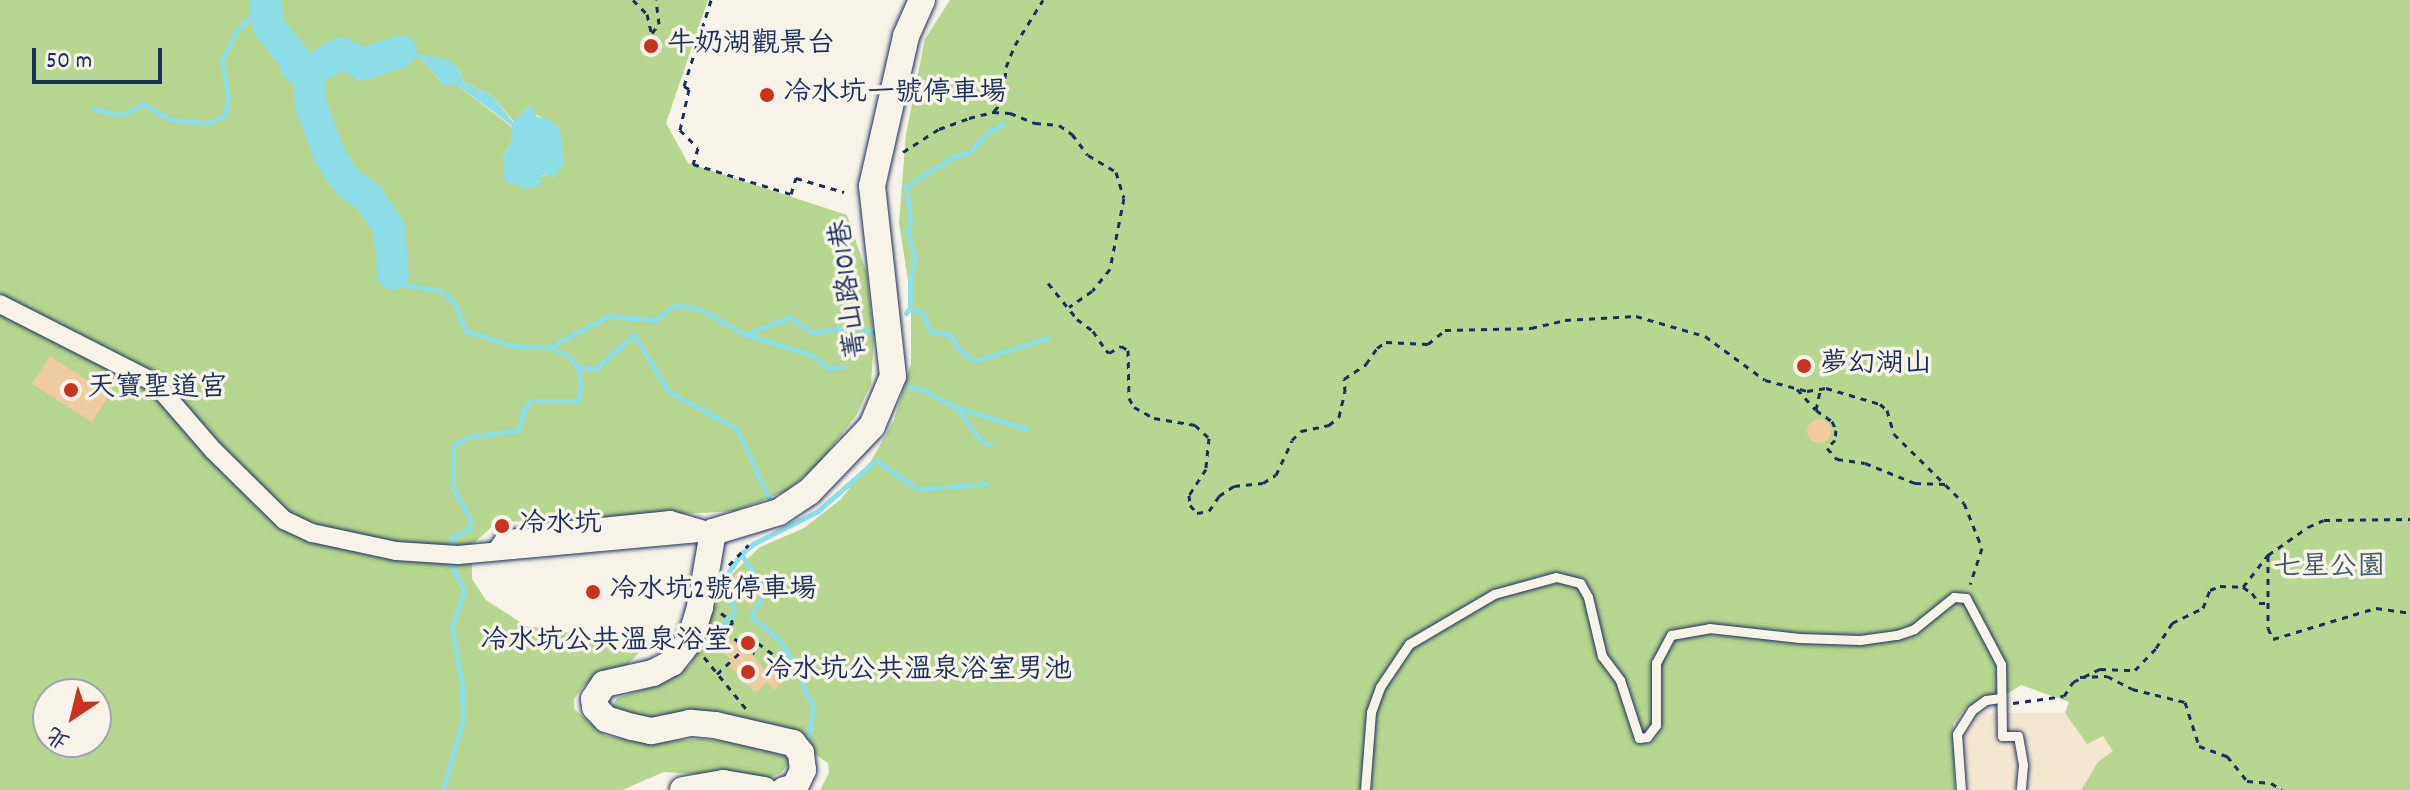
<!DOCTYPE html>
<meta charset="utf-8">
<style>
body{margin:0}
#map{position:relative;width:2410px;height:790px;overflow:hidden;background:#f7f3e8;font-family:Dekko,"LXGW WenKai TC",sans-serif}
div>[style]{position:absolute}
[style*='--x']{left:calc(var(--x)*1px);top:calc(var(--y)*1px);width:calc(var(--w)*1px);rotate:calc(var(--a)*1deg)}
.built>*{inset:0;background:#f4e7d2}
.green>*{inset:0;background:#b7d68f}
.water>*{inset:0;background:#8ddee7}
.stream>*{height:5px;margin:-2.5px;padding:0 2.5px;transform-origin:2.5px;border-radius:2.5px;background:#8ddee7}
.river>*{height:32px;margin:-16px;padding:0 16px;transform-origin:16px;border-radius:16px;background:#8ddee7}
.building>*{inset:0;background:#eecc9f;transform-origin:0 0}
.round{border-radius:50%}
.path>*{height:3px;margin-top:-1.5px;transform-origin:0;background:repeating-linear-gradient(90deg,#1b2f5e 0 6px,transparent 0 12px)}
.roads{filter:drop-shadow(0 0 2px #1b2f5e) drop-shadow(0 0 2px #1b2f5e)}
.lane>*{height:9px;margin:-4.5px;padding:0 4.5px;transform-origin:4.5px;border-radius:4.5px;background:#f7f3e8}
.street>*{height:18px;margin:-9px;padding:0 9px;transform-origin:9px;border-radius:9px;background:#f7f3e8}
.secondary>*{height:26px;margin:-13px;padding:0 13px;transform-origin:13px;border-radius:13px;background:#f7f3e8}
.dots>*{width:22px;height:22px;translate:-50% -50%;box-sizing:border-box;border:4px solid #f7f3e8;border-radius:50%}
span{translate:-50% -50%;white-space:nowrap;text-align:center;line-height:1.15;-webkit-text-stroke:7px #f7f3e8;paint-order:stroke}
.poi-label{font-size:28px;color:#1b2f5e}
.left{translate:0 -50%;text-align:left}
.right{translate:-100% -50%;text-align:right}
.street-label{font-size:28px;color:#1b2f5e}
.park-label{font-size:28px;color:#42596a}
.north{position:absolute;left:32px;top:678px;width:80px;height:80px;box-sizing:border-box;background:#f7f3e8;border:2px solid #9fa5b1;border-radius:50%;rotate:215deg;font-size:22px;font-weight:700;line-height:32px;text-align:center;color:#1b2f5e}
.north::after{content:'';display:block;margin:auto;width:28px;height:36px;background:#c8321e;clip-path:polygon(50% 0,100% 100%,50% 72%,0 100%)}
.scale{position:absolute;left:32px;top:48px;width:130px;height:36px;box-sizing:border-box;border:4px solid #1b2f5e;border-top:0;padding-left:10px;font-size:24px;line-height:28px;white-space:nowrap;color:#1b2f5e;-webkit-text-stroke:6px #f7f3e8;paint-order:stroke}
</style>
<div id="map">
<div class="built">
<div style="clip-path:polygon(1967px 706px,1978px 713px,2065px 713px,2087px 744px,2103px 736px,2114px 752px,2098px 762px,2081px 790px,1955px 790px,1953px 724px)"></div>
</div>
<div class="green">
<div style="clip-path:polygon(evenodd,0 0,708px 0,666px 123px,688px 163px,847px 215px,867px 274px,874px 339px,871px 384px,857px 414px,818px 465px,786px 491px,735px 511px,545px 522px,498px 521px,472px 545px,472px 579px,486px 600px,526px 626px,603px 638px,610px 644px,642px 650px,624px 668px,596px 677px,583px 686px,574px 699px,574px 709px,606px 736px,642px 742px,700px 739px,736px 742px,785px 756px,790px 762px,781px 773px,766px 779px,664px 772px,622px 790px,0 790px,0 0,422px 60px,458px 68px,464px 82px,492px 96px,514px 122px,526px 109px,558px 127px,563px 163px,554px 178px,546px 174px,540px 178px,503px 155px,512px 141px,512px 127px,457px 85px,444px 85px,422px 60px,0 0,48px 694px,96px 694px,96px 742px,48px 742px,48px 694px)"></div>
<div style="clip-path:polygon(950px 0,2410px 0,2410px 790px,2081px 790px,2098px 762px,2113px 751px,2103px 736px,2087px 744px,2065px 713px,2069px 702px,2021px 685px,1977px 713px,1967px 706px,1953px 724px,1955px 790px,820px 790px,829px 773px,828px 763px,806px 748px,615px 711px,613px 705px,617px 698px,655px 686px,690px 666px,726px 580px,760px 547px,804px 528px,841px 499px,871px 461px,894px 420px,911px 364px,911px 300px,899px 223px,906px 134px,925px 39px)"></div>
</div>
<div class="water">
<div style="clip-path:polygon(401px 51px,447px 59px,458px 68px,464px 82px,492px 96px,513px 122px,530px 105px,537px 117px,549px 119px,558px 127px,562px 139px,563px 164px,554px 178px,545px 174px,540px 178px,542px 185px,525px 189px,504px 180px,503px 155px,512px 141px,512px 126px,457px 85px,444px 85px,422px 60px)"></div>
</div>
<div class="stream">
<div style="--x:93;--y:109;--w:29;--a:12"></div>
<div style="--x:121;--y:115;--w:25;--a:-27"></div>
<div style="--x:143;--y:104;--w:33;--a:29"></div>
<div style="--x:172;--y:120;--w:37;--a:5"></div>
<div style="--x:209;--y:123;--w:18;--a:-29"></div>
<div style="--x:225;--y:114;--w:17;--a:-80"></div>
<div style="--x:228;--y:97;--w:37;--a:-99"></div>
<div style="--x:222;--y:60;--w:30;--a:-64"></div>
<div style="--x:235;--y:33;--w:43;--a:-47.8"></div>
<div style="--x:393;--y:274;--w:16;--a:43"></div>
<div style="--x:405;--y:285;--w:36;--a:9"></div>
<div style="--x:441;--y:291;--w:18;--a:41"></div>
<div style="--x:455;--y:303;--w:30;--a:69"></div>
<div style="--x:466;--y:331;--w:49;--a:17.7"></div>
<div style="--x:513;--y:346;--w:35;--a:2"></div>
<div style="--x:548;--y:347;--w:21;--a:23"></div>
<div style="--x:567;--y:355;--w:16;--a:47"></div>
<div style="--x:578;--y:367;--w:22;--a:82"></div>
<div style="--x:581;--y:389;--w:13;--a:108"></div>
<div style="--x:577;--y:401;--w:46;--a:180"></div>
<div style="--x:531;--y:401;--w:13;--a:129"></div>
<div style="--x:523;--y:411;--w:19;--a:102"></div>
<div style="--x:519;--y:430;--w:51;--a:172.2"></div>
<div style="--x:468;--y:437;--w:17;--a:152"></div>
<div style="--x:453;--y:445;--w:44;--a:90"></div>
<div style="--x:453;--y:489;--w:36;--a:60"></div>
<div style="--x:471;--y:520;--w:9;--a:103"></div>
<div style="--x:469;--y:529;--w:19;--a:155"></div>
<div style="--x:452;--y:537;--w:7;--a:82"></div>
<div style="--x:910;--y:308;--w:14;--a:25"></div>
<div style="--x:923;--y:314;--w:18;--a:68"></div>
<div style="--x:930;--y:331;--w:21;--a:11"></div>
<div style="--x:951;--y:335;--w:16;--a:63"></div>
<div style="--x:958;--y:349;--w:20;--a:37"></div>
<div style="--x:974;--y:361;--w:77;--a:-17.5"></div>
<div style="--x:906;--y:313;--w:6;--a:-51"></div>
<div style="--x:910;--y:308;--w:28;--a:-90"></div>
<div style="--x:910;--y:280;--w:22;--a:-77"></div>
<div style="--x:915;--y:259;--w:27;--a:-105"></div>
<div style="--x:908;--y:233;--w:15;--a:-82"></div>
<div style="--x:910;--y:218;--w:32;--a:-97"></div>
<div style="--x:906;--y:186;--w:57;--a:-32"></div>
<div style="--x:954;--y:156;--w:16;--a:-14"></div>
<div style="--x:970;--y:152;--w:28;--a:-48"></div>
<div style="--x:989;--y:131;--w:16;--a:-27"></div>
<div style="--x:746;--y:334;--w:47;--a:-21.1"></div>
<div style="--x:790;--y:317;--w:28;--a:35"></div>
<div style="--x:813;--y:333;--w:40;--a:-10"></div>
<div style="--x:852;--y:326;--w:24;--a:17"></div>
<div style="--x:549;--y:347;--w:68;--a:-27.3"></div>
<div style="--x:609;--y:316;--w:46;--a:5"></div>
<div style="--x:655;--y:320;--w:25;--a:-37"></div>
<div style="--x:675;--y:305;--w:25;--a:9"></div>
<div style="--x:700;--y:309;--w:51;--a:29.6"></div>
<div style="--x:744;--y:334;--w:71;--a:17.2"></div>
<div style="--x:812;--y:355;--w:21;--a:39"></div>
<div style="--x:828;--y:368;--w:16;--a:-4"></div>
<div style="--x:578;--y:367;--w:17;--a:7"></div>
<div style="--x:595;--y:369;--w:52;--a:-41.1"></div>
<div style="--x:634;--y:335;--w:66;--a:58.7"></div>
<div style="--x:668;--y:391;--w:79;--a:28.8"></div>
<div style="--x:737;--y:429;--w:75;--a:65.5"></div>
<div style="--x:908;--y:387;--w:16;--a:11"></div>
<div style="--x:924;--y:390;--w:35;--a:29"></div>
<div style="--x:955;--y:407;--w:75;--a:17"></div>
<div style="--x:956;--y:408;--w:41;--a:52"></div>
<div style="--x:981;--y:440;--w:10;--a:29"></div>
<div style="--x:741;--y:554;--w:44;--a:57"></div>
<div style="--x:765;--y:591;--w:29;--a:119"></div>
<div style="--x:751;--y:616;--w:35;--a:40"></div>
<div style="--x:778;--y:639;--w:33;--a:55"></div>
<div style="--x:797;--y:666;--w:27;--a:73"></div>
<div style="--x:805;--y:692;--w:14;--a:56"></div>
<div style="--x:813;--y:704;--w:33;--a:97"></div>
<div style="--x:717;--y:631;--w:25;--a:-48"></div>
<div style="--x:734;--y:612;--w:8;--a:-104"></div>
<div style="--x:732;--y:604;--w:21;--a:-139"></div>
<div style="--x:716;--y:590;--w:44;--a:-55.2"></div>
<div style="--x:741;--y:554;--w:16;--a:-40"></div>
<div style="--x:753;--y:544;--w:73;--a:-26.9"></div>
<div style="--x:818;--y:511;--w:77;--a:-41.3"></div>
<div style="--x:876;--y:460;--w:50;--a:35.3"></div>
<div style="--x:917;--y:489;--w:69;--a:-4.1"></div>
<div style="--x:443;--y:790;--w:75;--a:-74.5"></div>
<div style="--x:463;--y:718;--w:31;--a:-92"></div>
<div style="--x:462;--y:687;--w:61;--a:-99.5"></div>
<div style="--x:452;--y:627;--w:38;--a:-72"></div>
<div style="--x:464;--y:591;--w:28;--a:-116"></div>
</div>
<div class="river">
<div style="--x:265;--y:0;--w:27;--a:82"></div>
<div style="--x:269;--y:27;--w:38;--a:51"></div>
<div style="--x:293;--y:57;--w:10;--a:73"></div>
<div style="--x:296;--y:67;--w:14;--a:21"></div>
<div style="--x:309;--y:72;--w:37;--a:-31"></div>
<div style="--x:341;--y:53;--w:25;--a:27"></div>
<div style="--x:363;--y:64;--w:40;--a:-18.9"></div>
<div style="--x:309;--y:72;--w:33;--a:87"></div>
<div style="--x:311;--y:105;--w:52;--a:69.8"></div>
<div style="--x:329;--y:154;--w:32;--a:58"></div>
<div style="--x:346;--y:181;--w:29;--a:36"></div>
<div style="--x:369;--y:198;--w:36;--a:56"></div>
<div style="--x:389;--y:228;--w:46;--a:85"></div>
</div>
<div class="building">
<div style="left:50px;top:356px;width:71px;height:33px;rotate:33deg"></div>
<div class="round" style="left:1807px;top:419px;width:24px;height:24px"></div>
<div style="left:737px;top:573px;width:32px;height:16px;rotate:41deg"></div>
<div style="clip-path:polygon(714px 623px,745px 653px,748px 650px,764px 669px,777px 654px,794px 671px,774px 690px,767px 682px,755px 693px,727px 663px,731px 659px,707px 639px)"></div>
</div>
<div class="path">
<div style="--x:633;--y:0;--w:20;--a:45"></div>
<div style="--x:647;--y:14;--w:26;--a:77"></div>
<div style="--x:711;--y:0;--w:90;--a:107.4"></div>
<div style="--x:684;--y:86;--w:6;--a:31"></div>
<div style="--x:689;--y:89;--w:42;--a:102.4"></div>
<div style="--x:680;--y:130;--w:25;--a:45"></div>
<div style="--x:698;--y:148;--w:17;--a:107"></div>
<div style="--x:693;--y:164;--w:102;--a:17"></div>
<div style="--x:791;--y:194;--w:17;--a:-73"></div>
<div style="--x:796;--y:178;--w:50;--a:16.3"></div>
<div style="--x:652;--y:33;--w:11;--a:-52"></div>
<div style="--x:659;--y:24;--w:24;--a:-97"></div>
<div style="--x:994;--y:111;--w:12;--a:-48"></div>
<div style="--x:1002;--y:102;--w:35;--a:-83"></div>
<div style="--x:1006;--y:67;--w:24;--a:-68"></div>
<div style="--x:1015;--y:45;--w:53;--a:-58.1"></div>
<div style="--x:903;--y:152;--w:43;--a:-32.6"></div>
<div style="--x:939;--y:129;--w:32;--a:-20"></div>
<div style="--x:969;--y:118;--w:25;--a:-14"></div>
<div style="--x:993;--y:112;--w:17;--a:3"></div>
<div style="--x:1010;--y:113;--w:27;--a:22"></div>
<div style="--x:1035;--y:123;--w:24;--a:5"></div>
<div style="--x:1059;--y:125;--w:16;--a:35"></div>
<div style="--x:1072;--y:134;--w:26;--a:53"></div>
<div style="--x:1088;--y:155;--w:33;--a:31"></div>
<div style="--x:1116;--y:172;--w:27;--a:73"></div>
<div style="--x:1124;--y:198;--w:72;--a:101.2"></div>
<div style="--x:1110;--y:269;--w:28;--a:129"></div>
<div style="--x:1092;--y:291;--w:28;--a:145"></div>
<div style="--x:1048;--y:283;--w:46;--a:51.1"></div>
<div style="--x:1077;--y:319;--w:20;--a:37"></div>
<div style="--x:1093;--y:331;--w:23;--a:56"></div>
<div style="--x:1106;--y:350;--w:4;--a:45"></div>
<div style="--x:1109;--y:353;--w:14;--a:-30"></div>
<div style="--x:1121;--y:346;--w:8;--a:30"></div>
<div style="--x:1128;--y:350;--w:48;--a:88.8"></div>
<div style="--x:1129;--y:398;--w:10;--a:61"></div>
<div style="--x:1134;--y:407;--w:23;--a:29"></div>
<div style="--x:1154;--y:418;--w:42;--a:9.7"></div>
<div style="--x:1195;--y:425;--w:19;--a:43"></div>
<div style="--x:1209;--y:438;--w:31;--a:96"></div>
<div style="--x:1206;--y:469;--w:31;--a:123"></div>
<div style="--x:1189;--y:495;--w:10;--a:84"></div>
<div style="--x:1190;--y:505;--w:11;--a:49"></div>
<div style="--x:1197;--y:513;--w:12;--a:-9"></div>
<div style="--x:1209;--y:511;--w:18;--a:-56"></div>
<div style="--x:1219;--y:496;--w:18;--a:-34"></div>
<div style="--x:1234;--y:486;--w:29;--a:-6"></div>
<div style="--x:1263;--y:483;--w:15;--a:-32"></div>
<div style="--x:1276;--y:475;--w:38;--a:-65"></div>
<div style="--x:1292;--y:440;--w:13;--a:-45"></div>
<div style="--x:1301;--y:431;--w:29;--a:-12"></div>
<div style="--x:1329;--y:425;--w:13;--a:-39"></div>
<div style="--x:1339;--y:417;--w:26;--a:-77"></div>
<div style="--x:1345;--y:392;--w:13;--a:-94"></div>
<div style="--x:1344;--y:379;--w:27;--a:-34"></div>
<div style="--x:1366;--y:364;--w:19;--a:-55"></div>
<div style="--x:1377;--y:348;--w:11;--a:-34"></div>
<div style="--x:1386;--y:342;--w:42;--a:2.7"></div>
<div style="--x:1428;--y:344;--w:22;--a:-39"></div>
<div style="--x:1445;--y:330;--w:86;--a:-1.3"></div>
<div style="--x:1531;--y:328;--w:35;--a:-13"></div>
<div style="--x:1565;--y:320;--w:71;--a:-3.2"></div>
<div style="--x:1636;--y:316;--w:72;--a:16.2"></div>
<div style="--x:1705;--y:336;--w:74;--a:36.3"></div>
<div style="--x:1765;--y:380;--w:43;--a:14.7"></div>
<div style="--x:1807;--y:391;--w:19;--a:-9"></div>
<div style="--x:1826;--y:388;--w:56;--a:16.5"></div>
<div style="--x:1880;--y:404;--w:9;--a:41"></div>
<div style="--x:1887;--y:410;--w:25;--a:74"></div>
<div style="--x:1894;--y:434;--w:98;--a:44.6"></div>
<div style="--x:1964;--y:503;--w:48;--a:68.2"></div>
<div style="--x:1982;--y:548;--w:38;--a:108"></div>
<div style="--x:1797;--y:389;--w:28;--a:48"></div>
<div style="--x:1816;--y:410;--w:19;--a:35"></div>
<div style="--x:1832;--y:421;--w:10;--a:66"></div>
<div style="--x:1836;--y:430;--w:10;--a:96"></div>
<div style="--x:1835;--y:440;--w:11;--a:135"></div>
<div style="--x:1827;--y:448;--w:15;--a:48"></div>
<div style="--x:1837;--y:459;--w:28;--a:8"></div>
<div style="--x:1865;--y:463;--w:54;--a:21.8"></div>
<div style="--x:1915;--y:483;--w:31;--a:2"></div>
<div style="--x:1816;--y:410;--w:19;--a:-78"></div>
<div style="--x:2268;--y:555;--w:73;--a:90"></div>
<div style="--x:2268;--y:628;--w:12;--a:66"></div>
<div style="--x:2273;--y:639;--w:108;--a:-16.8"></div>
<div style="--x:2376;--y:608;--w:34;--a:8"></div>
<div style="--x:729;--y:565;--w:28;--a:-46"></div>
<div style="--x:2243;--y:587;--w:11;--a:34"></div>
<div style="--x:2252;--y:593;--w:12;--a:55"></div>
<div style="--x:2259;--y:603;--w:9;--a:0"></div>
<div style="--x:721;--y:613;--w:15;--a:37"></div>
<div style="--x:733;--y:622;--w:12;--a:132"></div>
<div style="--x:725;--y:631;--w:37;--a:38"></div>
<div style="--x:751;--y:651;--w:11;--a:-49"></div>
<div style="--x:758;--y:643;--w:20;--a:37"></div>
<div style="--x:704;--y:657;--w:68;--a:50.9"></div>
<div style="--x:717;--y:674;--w:40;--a:-43"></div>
<div style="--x:2080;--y:677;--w:27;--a:-2"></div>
<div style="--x:2107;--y:676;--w:28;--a:27"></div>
<div style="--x:2132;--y:689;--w:55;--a:13.8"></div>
<div style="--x:2185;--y:702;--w:46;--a:72.3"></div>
<div style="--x:2199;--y:746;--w:30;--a:20"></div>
<div style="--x:2227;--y:756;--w:32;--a:51"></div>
<div style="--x:2247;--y:781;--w:24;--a:5"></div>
<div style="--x:2271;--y:783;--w:13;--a:32"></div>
<div style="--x:2013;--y:703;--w:51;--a:-7.8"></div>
<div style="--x:2064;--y:696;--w:17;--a:-57"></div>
<div style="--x:2073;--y:682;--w:30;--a:-26"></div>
<div style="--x:2100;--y:669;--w:35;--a:2"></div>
<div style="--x:2135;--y:670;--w:30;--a:-46"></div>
<div style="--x:2156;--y:648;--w:30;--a:-57"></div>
<div style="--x:2172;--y:623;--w:34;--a:-26"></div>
<div style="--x:2203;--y:608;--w:19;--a:-69"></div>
<div style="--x:2210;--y:590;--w:11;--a:-22"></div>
<div style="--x:2220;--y:586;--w:23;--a:2"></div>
<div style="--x:2243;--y:587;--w:41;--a:-52"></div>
<div style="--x:2268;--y:555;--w:49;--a:-35"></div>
<div style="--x:2308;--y:527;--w:17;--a:-24"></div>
<div style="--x:2324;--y:520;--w:86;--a:-0.7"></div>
</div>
<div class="roads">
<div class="lane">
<div style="--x:1365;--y:790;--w:78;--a:-85.6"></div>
<div style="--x:1371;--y:712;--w:27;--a:-70"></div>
<div style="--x:1380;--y:687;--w:52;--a:-56"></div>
<div style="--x:1409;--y:644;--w:99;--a:-30.5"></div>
<div style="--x:1494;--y:594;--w:64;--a:-15.3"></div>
<div style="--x:1556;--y:577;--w:25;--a:14"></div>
<div style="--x:1580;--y:583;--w:16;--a:60"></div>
<div style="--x:1588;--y:597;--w:61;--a:76.7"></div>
<div style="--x:1602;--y:656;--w:30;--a:53"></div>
<div style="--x:1620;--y:680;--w:61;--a:71.9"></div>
<div style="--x:1639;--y:738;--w:8;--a:-7"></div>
<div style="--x:1647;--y:737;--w:15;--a:-53"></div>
<div style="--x:1656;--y:725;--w:62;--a:-90"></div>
<div style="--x:1656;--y:663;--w:32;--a:-62"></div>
<div style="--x:1671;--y:635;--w:39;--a:-10"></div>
<div style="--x:1709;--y:628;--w:91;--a:6.3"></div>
<div style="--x:1799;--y:638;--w:61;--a:1.9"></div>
<div style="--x:1860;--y:640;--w:37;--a:-8"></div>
<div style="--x:1897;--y:635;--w:18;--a:-19"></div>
<div style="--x:1914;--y:629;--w:51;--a:-38.7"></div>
<div style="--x:1954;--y:597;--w:12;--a:5"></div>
<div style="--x:1966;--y:598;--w:75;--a:62.1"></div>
<div style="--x:2001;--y:664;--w:72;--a:89.2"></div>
<div style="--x:2002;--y:736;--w:16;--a:0"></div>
<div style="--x:2018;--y:736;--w:29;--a:80"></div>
<div style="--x:2023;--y:765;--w:25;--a:95"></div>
<div style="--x:1961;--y:790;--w:56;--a:-94.1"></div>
<div style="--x:1957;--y:734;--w:28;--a:-58"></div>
<div style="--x:1972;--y:710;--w:17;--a:-36"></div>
<div style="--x:1986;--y:700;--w:15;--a:-8"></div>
</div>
<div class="street">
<div style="--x:0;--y:304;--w:174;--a:27"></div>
<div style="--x:155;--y:383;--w:89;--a:49.1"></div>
<div style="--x:213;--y:450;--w:100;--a:44.6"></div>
<div style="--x:284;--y:520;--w:31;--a:25"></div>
<div style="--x:312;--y:533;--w:86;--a:12.1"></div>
<div style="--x:396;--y:551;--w:62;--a:3.7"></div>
<div style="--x:458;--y:555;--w:256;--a:-5.2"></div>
<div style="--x:542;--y:533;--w:129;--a:-5.8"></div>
<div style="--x:670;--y:520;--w:33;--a:16"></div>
<div style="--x:496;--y:551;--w:14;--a:-54"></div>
<div style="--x:504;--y:540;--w:19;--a:-9"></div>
<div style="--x:523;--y:537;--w:37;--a:5"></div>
</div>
<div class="secondary">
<div style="--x:683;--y:790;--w:41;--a:-9.9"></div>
<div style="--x:723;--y:783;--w:42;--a:9.7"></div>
<div style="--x:784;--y:790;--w:11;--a:-15"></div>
<div style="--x:795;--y:787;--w:19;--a:-65"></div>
<div style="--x:803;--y:770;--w:17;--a:-97"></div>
<div style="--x:801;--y:753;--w:13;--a:-129"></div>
<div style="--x:793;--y:743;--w:80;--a:-167"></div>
<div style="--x:715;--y:725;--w:25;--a:-175"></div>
<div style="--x:690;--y:723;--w:40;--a:168"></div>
<div style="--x:651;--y:731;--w:19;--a:-168"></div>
<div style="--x:632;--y:727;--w:27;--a:-163"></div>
<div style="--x:606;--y:719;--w:16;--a:-133"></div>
<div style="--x:595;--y:707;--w:8;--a:-97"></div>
<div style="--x:594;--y:699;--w:18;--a:-56"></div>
<div style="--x:604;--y:684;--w:50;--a:-12.7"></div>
<div style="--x:653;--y:673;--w:21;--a:-28"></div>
<div style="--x:672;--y:663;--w:29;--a:-52"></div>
<div style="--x:690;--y:640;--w:34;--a:-73"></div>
<div style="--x:700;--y:607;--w:76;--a:-80.2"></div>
<div style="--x:713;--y:532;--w:69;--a:-16.9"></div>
<div style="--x:779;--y:512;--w:36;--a:-34"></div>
<div style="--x:809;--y:492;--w:91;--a:-46.3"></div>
<div style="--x:872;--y:426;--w:54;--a:-67.2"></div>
<div style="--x:893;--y:376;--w:191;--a:-96.3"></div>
<div style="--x:872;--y:186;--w:154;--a:-77.2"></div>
<div style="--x:906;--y:36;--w:39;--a:-66"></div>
</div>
</div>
<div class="dots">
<div style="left:651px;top:46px;background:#c8321e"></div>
<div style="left:767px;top:95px;background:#c8321e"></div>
<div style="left:1804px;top:366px;background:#c8321e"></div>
<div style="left:71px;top:390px;background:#c8321e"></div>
<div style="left:502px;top:526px;background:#c8321e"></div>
<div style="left:593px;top:592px;background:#c8321e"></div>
<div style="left:748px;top:643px;background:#c8321e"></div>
<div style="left:748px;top:672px;background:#c8321e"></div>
</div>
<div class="poi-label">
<span class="left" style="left:667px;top:46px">牛奶湖觀景台</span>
<span class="left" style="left:783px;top:95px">冷水坑一號停車場</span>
<span class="left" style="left:1820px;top:366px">夢幻湖山</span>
<span class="left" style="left:87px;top:390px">天寶聖道宮</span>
<span class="left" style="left:518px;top:526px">冷水坑</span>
<span class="left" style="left:609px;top:592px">冷水坑2號停車場</span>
<span class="right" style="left:732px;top:643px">冷水坑公共溫泉浴室</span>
<span class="left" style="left:764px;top:672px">冷水坑公共溫泉浴室男池</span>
</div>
<div class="street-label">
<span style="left:851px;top:289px;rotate:-97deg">菁山路101巷</span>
</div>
<div class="park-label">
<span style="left:2329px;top:569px">七星公園</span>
</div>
<div class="north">北</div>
<div class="scale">50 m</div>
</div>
